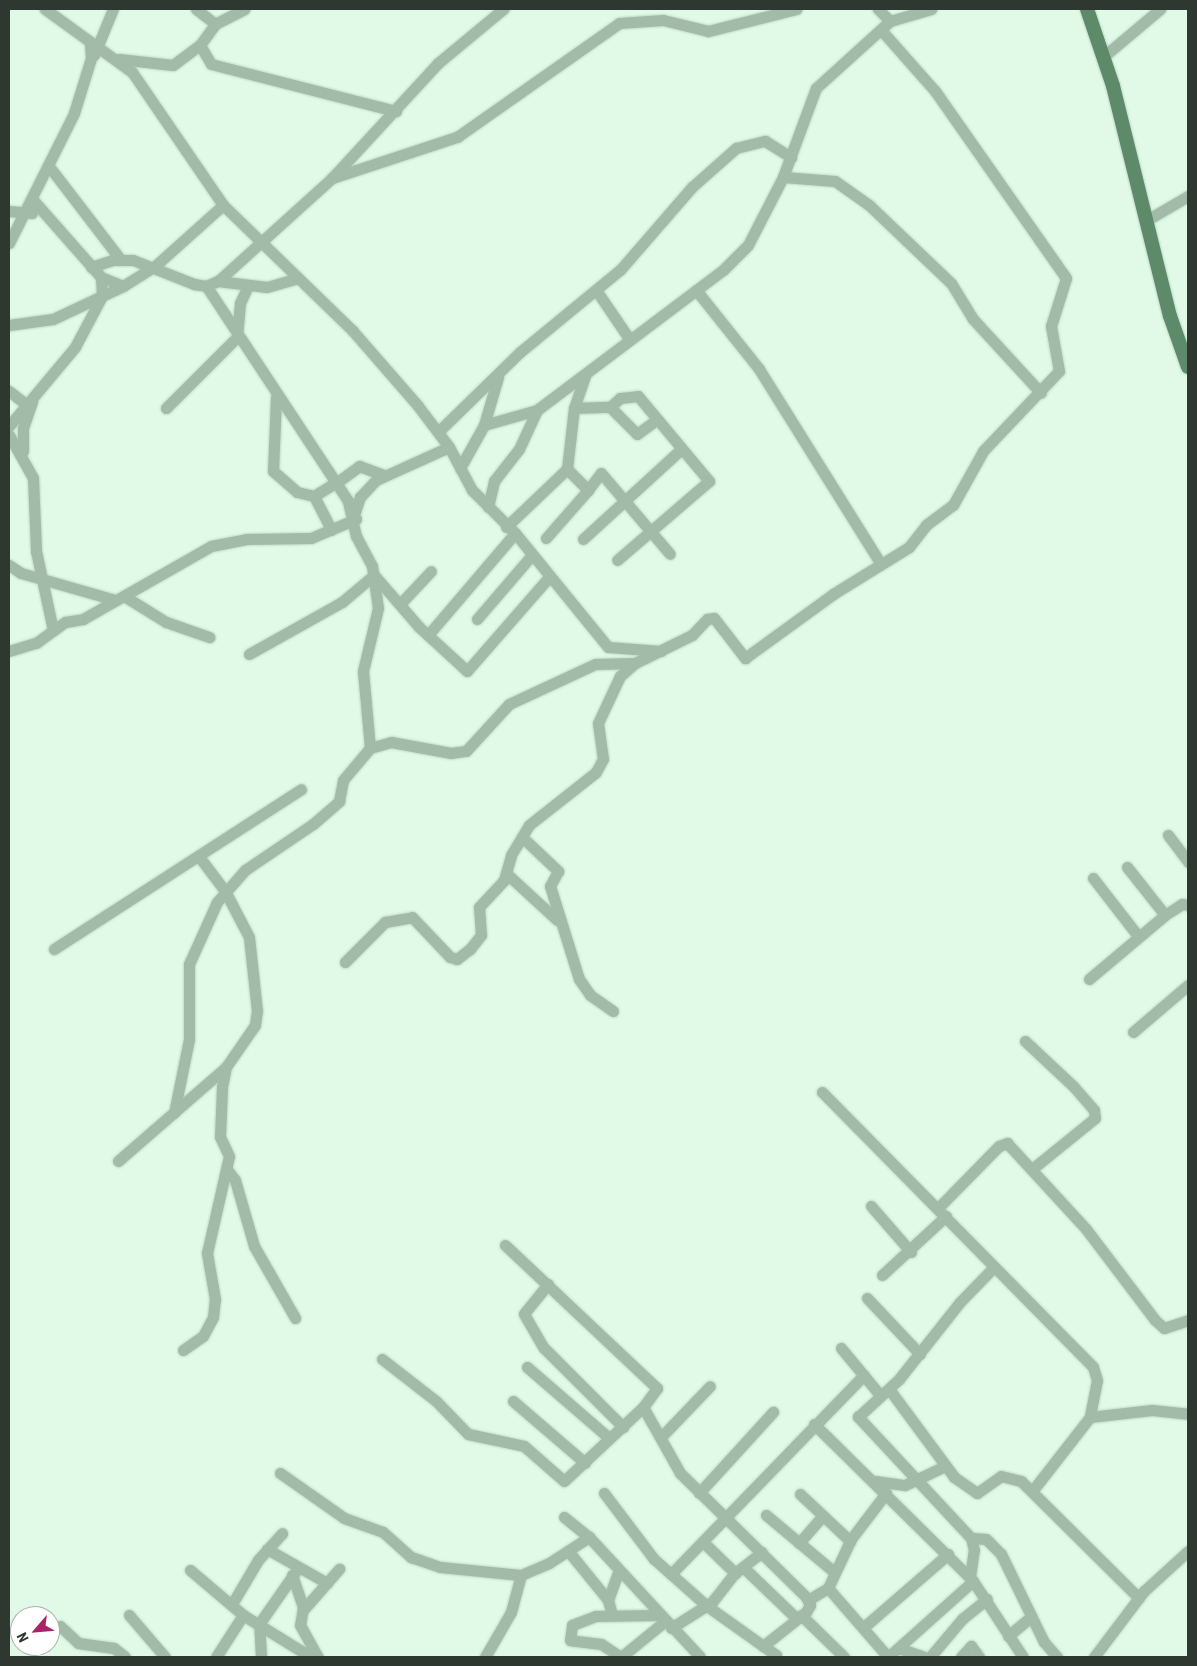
<!DOCTYPE html>
<style>
body{margin:0}
#map{position:relative;width:1197px;height:1666px;overflow:hidden;background:#e0fae7;font-family:"Roboto Condensed",sans-serif}
div>[style]{position:absolute}
[style*='--x']{left:calc(var(--x)*1px);top:calc(var(--y)*1px);width:calc(var(--w)*1px);rotate:calc(var(--a)*1deg)}
.roads{filter:drop-shadow(0 0 1px #c0d7c6) drop-shadow(0 0 1px #c0d7c6)}
.minor>*{height:11px;margin:-5.5px;padding:0 5.5px;transform-origin:5.5px;border-radius:5.5px;background:#a2baa8}
.major>*{height:14px;margin:-7px;padding:0 7px;transform-origin:7px;border-radius:7px;background:#5d8b6a}
span{translate:-50% -50%;white-space:nowrap;text-align:center;line-height:1.15;-webkit-text-stroke:4.5px #fff;paint-order:stroke}
.frame{position:absolute;inset:0;border:10px solid #2e3831;pointer-events:none}
.north{position:absolute;left:10px;top:1606px;width:50px;height:50px;box-sizing:border-box;background:#fff;border:1px solid #abafad;border-radius:50%;rotate:243deg;font-size:14px;font-weight:700;line-height:20px;text-align:center;color:#2e3831}
.north::after{content:'';display:block;margin:auto;width:18px;height:22px;background:#aa2368;clip-path:polygon(50% 0,100% 100%,50% 72%,0 100%)}
</style>
<div id="map">
<div class="roads">
<div class="minor">
<div style="--x:45;--y:9;--w:107;--a:35.9"></div>
<div style="--x:132;--y:72;--w:161;--a:55.6"></div>
<div style="--x:223;--y:205;--w:180;--a:44.1"></div>
<div style="--x:352;--y:330;--w:101;--a:49"></div>
<div style="--x:418;--y:406;--w:51;--a:52.9"></div>
<div style="--x:449;--y:447;--w:49;--a:61.9"></div>
<div style="--x:472;--y:490;--w:61;--a:45"></div>
<div style="--x:515;--y:533;--w:147;--a:50.8"></div>
<div style="--x:608;--y:647;--w:53;--a:4.3"></div>
<div style="--x:196;--y:9;--w:24;--a:38"></div>
<div style="--x:878;--y:9;--w:17;--a:45"></div>
<div style="--x:200;--y:45;--w:22;--a:60"></div>
<div style="--x:211;--y:64;--w:191;--a:14.3"></div>
<div style="--x:94;--y:55;--w:50;--a:-67.6"></div>
<div style="--x:1103;--y:57;--w:75;--a:-40.1"></div>
<div style="--x:119;--y:59;--w:54;--a:6.3"></div>
<div style="--x:173;--y:65;--w:34;--a:-37"></div>
<div style="--x:200;--y:45;--w:26;--a:-54"></div>
<div style="--x:215;--y:24;--w:33;--a:-27"></div>
<div style="--x:48;--y:165;--w:118;--a:52.5"></div>
<div style="--x:783;--y:177;--w:52;--a:4.4"></div>
<div style="--x:835;--y:181;--w:42;--a:35.2"></div>
<div style="--x:869;--y:205;--w:113;--a:43.6"></div>
<div style="--x:951;--y:283;--w:42;--a:58.6"></div>
<div style="--x:973;--y:319;--w:100;--a:47.4"></div>
<div style="--x:332;--y:178;--w:132;--a:-18.2"></div>
<div style="--x:457;--y:137;--w:198;--a:-35.1"></div>
<div style="--x:619;--y:23;--w:44;--a:-3.9"></div>
<div style="--x:663;--y:20;--w:46;--a:13.7"></div>
<div style="--x:708;--y:31;--w:91;--a:-14"></div>
<div style="--x:33;--y:200;--w:103;--a:48.6"></div>
<div style="--x:101;--y:277;--w:24;--a:22"></div>
<div style="--x:9;--y:211;--w:23;--a:5"></div>
<div style="--x:1147;--y:220;--w:48;--a:-30.3"></div>
<div style="--x:9;--y:243;--w:145;--a:-63.4"></div>
<div style="--x:74;--y:113;--w:58;--a:-72.8"></div>
<div style="--x:91;--y:58;--w:13;--a:-94"></div>
<div style="--x:91;--y:267;--w:22;--a:-18"></div>
<div style="--x:112;--y:260;--w:21;--a:0"></div>
<div style="--x:133;--y:260;--w:66;--a:21.5"></div>
<div style="--x:194;--y:284;--w:12;--a:9"></div>
<div style="--x:206;--y:286;--w:13;--a:-23"></div>
<div style="--x:218;--y:281;--w:154;--a:-42.1"></div>
<div style="--x:332;--y:178;--w:156;--a:-47.3"></div>
<div style="--x:438;--y:63;--w:85;--a:-39.7"></div>
<div style="--x:218;--y:281;--w:49;--a:7"></div>
<div style="--x:267;--y:287;--w:29;--a:-16"></div>
<div style="--x:596;--y:290;--w:57;--a:55.8"></div>
<div style="--x:696;--y:290;--w:101;--a:51.4"></div>
<div style="--x:759;--y:369;--w:229;--a:58"></div>
<div style="--x:9;--y:325;--w:44;--a:-7.8"></div>
<div style="--x:53;--y:319;--w:77;--a:-25.2"></div>
<div style="--x:123;--y:286;--w:38;--a:-32"></div>
<div style="--x:155;--y:266;--w:91;--a:-41.9"></div>
<div style="--x:9;--y:391;--w:23;--a:38"></div>
<div style="--x:276;--y:397;--w:74;--a:92.3"></div>
<div style="--x:273;--y:471;--w:32;--a:41"></div>
<div style="--x:297;--y:492;--w:17;--a:13"></div>
<div style="--x:314;--y:496;--w:26;--a:-32"></div>
<div style="--x:610;--y:407;--w:38;--a:45"></div>
<div style="--x:637;--y:434;--w:24;--a:-36"></div>
<div style="--x:166;--y:408;--w:100;--a:-45"></div>
<div style="--x:237;--y:337;--w:34;--a:-85"></div>
<div style="--x:240;--y:303;--w:19;--a:-65"></div>
<div style="--x:574;--y:408;--w:36;--a:-2"></div>
<div style="--x:610;--y:407;--w:13;--a:-42"></div>
<div style="--x:620;--y:398;--w:18;--a:-6"></div>
<div style="--x:638;--y:396;--w:111;--a:50.1"></div>
<div style="--x:709;--y:481;--w:121;--a:139.3"></div>
<div style="--x:484;--y:425;--w:55;--a:-15.8"></div>
<div style="--x:9;--y:426;--w:103;--a:-50.1"></div>
<div style="--x:75;--y:347;--w:58;--a:-62.1"></div>
<div style="--x:102;--y:296;--w:19;--a:-93"></div>
<div style="--x:438;--y:432;--w:115;--a:-44.3"></div>
<div style="--x:520;--y:352;--w:129;--a:-39.4"></div>
<div style="--x:620;--y:270;--w:110;--a:-49.1"></div>
<div style="--x:692;--y:187;--w:59;--a:-41.6"></div>
<div style="--x:736;--y:148;--w:30;--a:-14"></div>
<div style="--x:765;--y:141;--w:31;--a:32"></div>
<div style="--x:9;--y:435;--w:49;--a:60.8"></div>
<div style="--x:33;--y:478;--w:73;--a:87.6"></div>
<div style="--x:36;--y:551;--w:81;--a:77.9"></div>
<div style="--x:23;--y:451;--w:23;--a:-90"></div>
<div style="--x:23;--y:428;--w:28;--a:-71"></div>
<div style="--x:460;--y:468;--w:49;--a:-60.8"></div>
<div style="--x:484;--y:425;--w:50;--a:-73.7"></div>
<div style="--x:567;--y:469;--w:30;--a:45"></div>
<div style="--x:588;--y:490;--w:21;--a:-53"></div>
<div style="--x:601;--y:473;--w:106;--a:49.6"></div>
<div style="--x:336;--y:483;--w:29;--a:-36"></div>
<div style="--x:359;--y:466;--w:27;--a:20"></div>
<div style="--x:314;--y:496;--w:38;--a:63"></div>
<div style="--x:488;--y:507;--w:27;--a:-77"></div>
<div style="--x:494;--y:481;--w:41;--a:-52"></div>
<div style="--x:519;--y:449;--w:43;--a:-65.2"></div>
<div style="--x:537;--y:410;--w:233;--a:-37"></div>
<div style="--x:723;--y:270;--w:35;--a:-45"></div>
<div style="--x:748;--y:245;--w:76;--a:-62.8"></div>
<div style="--x:783;--y:177;--w:95;--a:-69.7"></div>
<div style="--x:816;--y:88;--w:100;--a:-42.2"></div>
<div style="--x:890;--y:21;--w:43;--a:-16.3"></div>
<div style="--x:354;--y:515;--w:19;--a:-72"></div>
<div style="--x:360;--y:497;--w:23;--a:-47"></div>
<div style="--x:376;--y:480;--w:80;--a:-24.3"></div>
<div style="--x:506;--y:527;--w:84;--a:-43.6"></div>
<div style="--x:567;--y:469;--w:61;--a:-83.5"></div>
<div style="--x:574;--y:408;--w:36;--a:-71"></div>
<div style="--x:546;--y:538;--w:64;--a:-48.8"></div>
<div style="--x:583;--y:539;--w:132;--a:-42.5"></div>
<div style="--x:9;--y:565;--w:14;--a:34"></div>
<div style="--x:21;--y:573;--w:98;--a:16"></div>
<div style="--x:124;--y:596;--w:49;--a:31.8"></div>
<div style="--x:166;--y:622;--w:46;--a:19.2"></div>
<div style="--x:400;--y:604;--w:45;--a:-46.8"></div>
<div style="--x:477;--y:619;--w:83;--a:-49.4"></div>
<div style="--x:428;--y:635;--w:134;--a:-49.5"></div>
<div style="--x:9;--y:651;--w:28;--a:-17"></div>
<div style="--x:36;--y:643;--w:36;--a:-36"></div>
<div style="--x:65;--y:622;--w:18;--a:-9"></div>
<div style="--x:83;--y:619;--w:147;--a:-29.7"></div>
<div style="--x:211;--y:546;--w:36;--a:-11"></div>
<div style="--x:246;--y:539;--w:65;--a:-0.9"></div>
<div style="--x:311;--y:538;--w:49;--a:-22.9"></div>
<div style="--x:249;--y:654;--w:107;--a:-29.2"></div>
<div style="--x:342;--y:602;--w:42;--a:-40.2"></div>
<div style="--x:374;--y:575;--w:69;--a:49.1"></div>
<div style="--x:419;--y:627;--w:65;--a:42.5"></div>
<div style="--x:467;--y:671;--w:125;--a:-48.9"></div>
<div style="--x:370;--y:748;--w:22;--a:-16"></div>
<div style="--x:391;--y:742;--w:61;--a:10.4"></div>
<div style="--x:451;--y:753;--w:15;--a:-8"></div>
<div style="--x:466;--y:751;--w:64;--a:-47.5"></div>
<div style="--x:509;--y:704;--w:95;--a:-24.9"></div>
<div style="--x:595;--y:664;--w:40;--a:-1.4"></div>
<div style="--x:1168;--y:835;--w:34;--a:53"></div>
<div style="--x:522;--y:837;--w:50;--a:43.4"></div>
<div style="--x:558;--y:871;--w:17;--a:118"></div>
<div style="--x:550;--y:886;--w:97;--a:72.7"></div>
<div style="--x:579;--y:979;--w:19;--a:55"></div>
<div style="--x:590;--y:995;--w:28;--a:35"></div>
<div style="--x:1127;--y:867;--w:61;--a:51.6"></div>
<div style="--x:507;--y:874;--w:68;--a:42.6"></div>
<div style="--x:1093;--y:878;--w:73;--a:52.2"></div>
<div style="--x:54;--y:949;--w:294;--a:-32.9"></div>
<div style="--x:345;--y:962;--w:57;--a:-45"></div>
<div style="--x:385;--y:922;--w:27;--a:-10"></div>
<div style="--x:412;--y:917;--w:55;--a:46.5"></div>
<div style="--x:450;--y:957;--w:7;--a:16"></div>
<div style="--x:457;--y:959;--w:16;--a:-38"></div>
<div style="--x:470;--y:949;--w:18;--a:-52"></div>
<div style="--x:481;--y:935;--w:28;--a:-94"></div>
<div style="--x:479;--y:907;--w:37;--a:-47"></div>
<div style="--x:504;--y:880;--w:26;--a:-74"></div>
<div style="--x:511;--y:855;--w:35;--a:-59"></div>
<div style="--x:529;--y:825;--w:85;--a:-38.3"></div>
<div style="--x:596;--y:772;--w:15;--a:-62"></div>
<div style="--x:603;--y:759;--w:36;--a:-98"></div>
<div style="--x:598;--y:723;--w:52;--a:-64.9"></div>
<div style="--x:620;--y:676;--w:20;--a:-41"></div>
<div style="--x:635;--y:663;--w:64;--a:-26.2"></div>
<div style="--x:692;--y:635;--w:22;--a:-47"></div>
<div style="--x:707;--y:619;--w:7;--a:-8"></div>
<div style="--x:714;--y:618;--w:51;--a:52.2"></div>
<div style="--x:745;--y:658;--w:109;--a:-36"></div>
<div style="--x:833;--y:594;--w:89;--a:-31.7"></div>
<div style="--x:909;--y:547;--w:28;--a:-52"></div>
<div style="--x:926;--y:525;--w:34;--a:-37"></div>
<div style="--x:953;--y:505;--w:62;--a:-60.9"></div>
<div style="--x:983;--y:451;--w:110;--a:-46.5"></div>
<div style="--x:1059;--y:371;--w:46;--a:-100.1"></div>
<div style="--x:1051;--y:326;--w:50;--a:-72.6"></div>
<div style="--x:1066;--y:278;--w:228;--a:-125"></div>
<div style="--x:935;--y:91;--w:81;--a:-131.5"></div>
<div style="--x:1089;--y:979;--w:99;--a:-40.1"></div>
<div style="--x:1165;--y:915;--w:20;--a:-33"></div>
<div style="--x:1182;--y:904;--w:6;--a:9"></div>
<div style="--x:1133;--y:1032;--w:72;--a:-40.5"></div>
<div style="--x:1025;--y:1041;--w:67;--a:43.2"></div>
<div style="--x:1074;--y:1087;--w:30;--a:49"></div>
<div style="--x:1094;--y:1110;--w:8;--a:83"></div>
<div style="--x:1095;--y:1118;--w:81;--a:141"></div>
<div style="--x:822;--y:1092;--w:386;--a:45.4"></div>
<div style="--x:1093;--y:1367;--w:14;--a:73"></div>
<div style="--x:1097;--y:1380;--w:38;--a:101"></div>
<div style="--x:174;--y:1113;--w:76;--a:-78.5"></div>
<div style="--x:189;--y:1039;--w:75;--a:-90"></div>
<div style="--x:189;--y:964;--w:68;--a:-65.7"></div>
<div style="--x:217;--y:902;--w:43;--a:-48.8"></div>
<div style="--x:245;--y:870;--w:82;--a:-34.1"></div>
<div style="--x:313;--y:824;--w:35;--a:-41"></div>
<div style="--x:339;--y:801;--w:21;--a:-79"></div>
<div style="--x:343;--y:780;--w:42;--a:-49.8"></div>
<div style="--x:370;--y:748;--w:77;--a:-95.2"></div>
<div style="--x:363;--y:671;--w:65;--a:-76.6"></div>
<div style="--x:378;--y:608;--w:42;--a:-98.1"></div>
<div style="--x:372;--y:566;--w:34;--a:-118"></div>
<div style="--x:356;--y:536;--w:36;--a:-103"></div>
<div style="--x:348;--y:501;--w:258;--a:-123.4"></div>
<div style="--x:118;--y:1161;--w:143;--a:-41"></div>
<div style="--x:228;--y:1171;--w:11;--a:52"></div>
<div style="--x:235;--y:1180;--w:69;--a:73.9"></div>
<div style="--x:254;--y:1246;--w:83;--a:60.3"></div>
<div style="--x:871;--y:1206;--w:61;--a:49"></div>
<div style="--x:938;--y:1208;--w:87;--a:-45.5"></div>
<div style="--x:999;--y:1146;--w:9;--a:-21"></div>
<div style="--x:1007;--y:1143;--w:117;--a:47.4"></div>
<div style="--x:1086;--y:1229;--w:114;--a:52.8"></div>
<div style="--x:1155;--y:1320;--w:12;--a:42"></div>
<div style="--x:1164;--y:1328;--w:25;--a:-18"></div>
<div style="--x:505;--y:1245;--w:209;--a:43.3"></div>
<div style="--x:657;--y:1388;--w:24;--a:126"></div>
<div style="--x:643;--y:1407;--w:76;--a:60.7"></div>
<div style="--x:680;--y:1473;--w:177;--a:44.5"></div>
<div style="--x:806;--y:1597;--w:9;--a:63"></div>
<div style="--x:810;--y:1605;--w:8;--a:120"></div>
<div style="--x:806;--y:1612;--w:55;--a:141.7"></div>
<div style="--x:882;--y:1275;--w:87;--a:-42.7"></div>
<div style="--x:548;--y:1284;--w:38;--a:129"></div>
<div style="--x:524;--y:1314;--w:39;--a:60"></div>
<div style="--x:544;--y:1348;--w:112;--a:45"></div>
<div style="--x:867;--y:1298;--w:77;--a:46.6"></div>
<div style="--x:841;--y:1348;--w:61;--a:50.3"></div>
<div style="--x:183;--y:1350;--w:24;--a:-35"></div>
<div style="--x:203;--y:1336;--w:21;--a:-62"></div>
<div style="--x:213;--y:1317;--w:18;--a:-84"></div>
<div style="--x:215;--y:1299;--w:47;--a:-99.9"></div>
<div style="--x:207;--y:1253;--w:99;--a:-77.2"></div>
<div style="--x:229;--y:1156;--w:21;--a:-115"></div>
<div style="--x:220;--y:1137;--w:50;--a:-87.7"></div>
<div style="--x:222;--y:1087;--w:20;--a:-79"></div>
<div style="--x:226;--y:1067;--w:51;--a:-55.4"></div>
<div style="--x:255;--y:1025;--w:14;--a:-82"></div>
<div style="--x:257;--y:1011;--w:74;--a:-96.2"></div>
<div style="--x:249;--y:937;--w:52;--a:-117.6"></div>
<div style="--x:225;--y:891;--w:41;--a:-127.1"></div>
<div style="--x:382;--y:1359;--w:68;--a:37.9"></div>
<div style="--x:436;--y:1401;--w:46;--a:45.9"></div>
<div style="--x:468;--y:1434;--w:57;--a:12.1"></div>
<div style="--x:524;--y:1446;--w:53;--a:41.2"></div>
<div style="--x:564;--y:1481;--w:108;--a:-43.1"></div>
<div style="--x:527;--y:1367;--w:108;--a:40.9"></div>
<div style="--x:889;--y:1389;--w:109;--a:53.5"></div>
<div style="--x:954;--y:1477;--w:28;--a:35"></div>
<div style="--x:977;--y:1493;--w:29;--a:-35"></div>
<div style="--x:1001;--y:1476;--w:21;--a:14"></div>
<div style="--x:1021;--y:1481;--w:166;--a:44.8"></div>
<div style="--x:513;--y:1401;--w:95;--a:40.7"></div>
<div style="--x:814;--y:1424;--w:223;--a:44.6"></div>
<div style="--x:973;--y:1581;--w:91;--a:56.7"></div>
<div style="--x:662;--y:1436;--w:69;--a:-46.2"></div>
<div style="--x:280;--y:1473;--w:78;--a:35.1"></div>
<div style="--x:344;--y:1518;--w:41;--a:19.7"></div>
<div style="--x:383;--y:1532;--w:38;--a:42"></div>
<div style="--x:411;--y:1557;--w:31;--a:19"></div>
<div style="--x:440;--y:1567;--w:81;--a:5.6"></div>
<div style="--x:521;--y:1575;--w:30;--a:-23"></div>
<div style="--x:549;--y:1563;--w:48;--a:-33"></div>
<div style="--x:875;--y:1481;--w:30;--a:8"></div>
<div style="--x:905;--y:1485;--w:42;--a:-25.3"></div>
<div style="--x:1033;--y:1490;--w:93;--a:-52"></div>
<div style="--x:1090;--y:1417;--w:62;--a:-6.4"></div>
<div style="--x:1152;--y:1410;--w:36;--a:6"></div>
<div style="--x:604;--y:1493;--w:83;--a:52.9"></div>
<div style="--x:654;--y:1559;--w:71;--a:41.6"></div>
<div style="--x:707;--y:1606;--w:85;--a:35.4"></div>
<div style="--x:699;--y:1493;--w:110;--a:-47.6"></div>
<div style="--x:800;--y:1494;--w:69;--a:43.2"></div>
<div style="--x:766;--y:1515;--w:87;--a:39.9"></div>
<div style="--x:564;--y:1517;--w:32;--a:39"></div>
<div style="--x:589;--y:1537;--w:163;--a:47.2"></div>
<div style="--x:971;--y:1538;--w:15;--a:4"></div>
<div style="--x:986;--y:1539;--w:21;--a:45"></div>
<div style="--x:1001;--y:1554;--w:98;--a:64"></div>
<div style="--x:1044;--y:1642;--w:20;--a:49"></div>
<div style="--x:703;--y:1542;--w:45;--a:44.1"></div>
<div style="--x:799;--y:1543;--w:33;--a:-49"></div>
<div style="--x:267;--y:1549;--w:69;--a:29.5"></div>
<div style="--x:569;--y:1552;--w:62;--a:50.9"></div>
<div style="--x:608;--y:1600;--w:16;--a:75"></div>
<div style="--x:743;--y:1567;--w:74;--a:43.9"></div>
<div style="--x:190;--y:1570;--w:70;--a:40.3"></div>
<div style="--x:243;--y:1615;--w:80;--a:31.7"></div>
<div style="--x:671;--y:1574;--w:277;--a:-45.9"></div>
<div style="--x:292;--y:1575;--w:34;--a:71"></div>
<div style="--x:303;--y:1607;--w:18;--a:99"></div>
<div style="--x:300;--y:1625;--w:37;--a:61"></div>
<div style="--x:970;--y:1577;--w:27;--a:-82"></div>
<div style="--x:974;--y:1550;--w:12;--a:-104"></div>
<div style="--x:971;--y:1538;--w:166;--a:-133"></div>
<div style="--x:858;--y:1417;--w:56;--a:-42.8"></div>
<div style="--x:899;--y:1379;--w:98;--a:-51.6"></div>
<div style="--x:960;--y:1302;--w:47;--a:-45.9"></div>
<div style="--x:828;--y:1588;--w:91;--a:49"></div>
<div style="--x:608;--y:1600;--w:32;--a:-70"></div>
<div style="--x:808;--y:1600;--w:23;--a:-31"></div>
<div style="--x:828;--y:1588;--w:54;--a:-64.9"></div>
<div style="--x:851;--y:1539;--w:58;--a:-52.7"></div>
<div style="--x:232;--y:1604;--w:51;--a:-59.4"></div>
<div style="--x:258;--y:1560;--w:36;--a:-48"></div>
<div style="--x:303;--y:1610;--w:55;--a:-48.7"></div>
<div style="--x:129;--y:1615;--w:55;--a:49.4"></div>
<div style="--x:801;--y:1615;--w:60;--a:44.3"></div>
<div style="--x:60;--y:1626;--w:25;--a:43"></div>
<div style="--x:78;--y:1643;--w:36;--a:8"></div>
<div style="--x:114;--y:1648;--w:14;--a:39"></div>
<div style="--x:865;--y:1626;--w:110;--a:-40.9"></div>
<div style="--x:671;--y:1628;--w:49;--a:-32.4"></div>
<div style="--x:712;--y:1602;--w:37;--a:-52"></div>
<div style="--x:735;--y:1573;--w:34;--a:-38"></div>
<div style="--x:1008;--y:1636;--w:30;--a:-40"></div>
<div style="--x:901;--y:1649;--w:24;--a:19"></div>
<div style="--x:216;--y:1657;--w:50;--a:-57.3"></div>
<div style="--x:261;--y:1657;--w:33;--a:-93"></div>
<div style="--x:259;--y:1624;--w:68;--a:-55.1"></div>
<div style="--x:485;--y:1657;--w:52;--a:-60"></div>
<div style="--x:511;--y:1612;--w:38;--a:-75"></div>
<div style="--x:621;--y:1657;--w:24;--a:-147"></div>
<div style="--x:601;--y:1644;--w:31;--a:-173"></div>
<div style="--x:570;--y:1640;--w:15;--a:-82"></div>
<div style="--x:572;--y:1625;--w:25;--a:-21"></div>
<div style="--x:595;--y:1616;--w:64;--a:-0.9"></div>
<div style="--x:621;--y:1657;--w:57;--a:-39.3"></div>
<div style="--x:888;--y:1657;--w:114;--a:-41.8"></div>
<div style="--x:930;--y:1657;--w:50;--a:-49.9"></div>
<div style="--x:962;--y:1619;--w:32;--a:-39"></div>
<div style="--x:961;--y:1657;--w:15;--a:-48"></div>
<div style="--x:971;--y:1646;--w:14;--a:54"></div>
<div style="--x:1094;--y:1657;--w:83;--a:-52.9"></div>
<div style="--x:1144;--y:1591;--w:59;--a:-42.3"></div>
</div>
<div class="major">
<div style="--x:1087;--y:9;--w:81;--a:71.3"></div>
<div style="--x:1113;--y:86;--w:237;--a:76.1"></div>
<div style="--x:1170;--y:316;--w:54;--a:70.6"></div>
</div>
</div>
<div class="frame"></div>
<div class="north">N</div>
</div>
